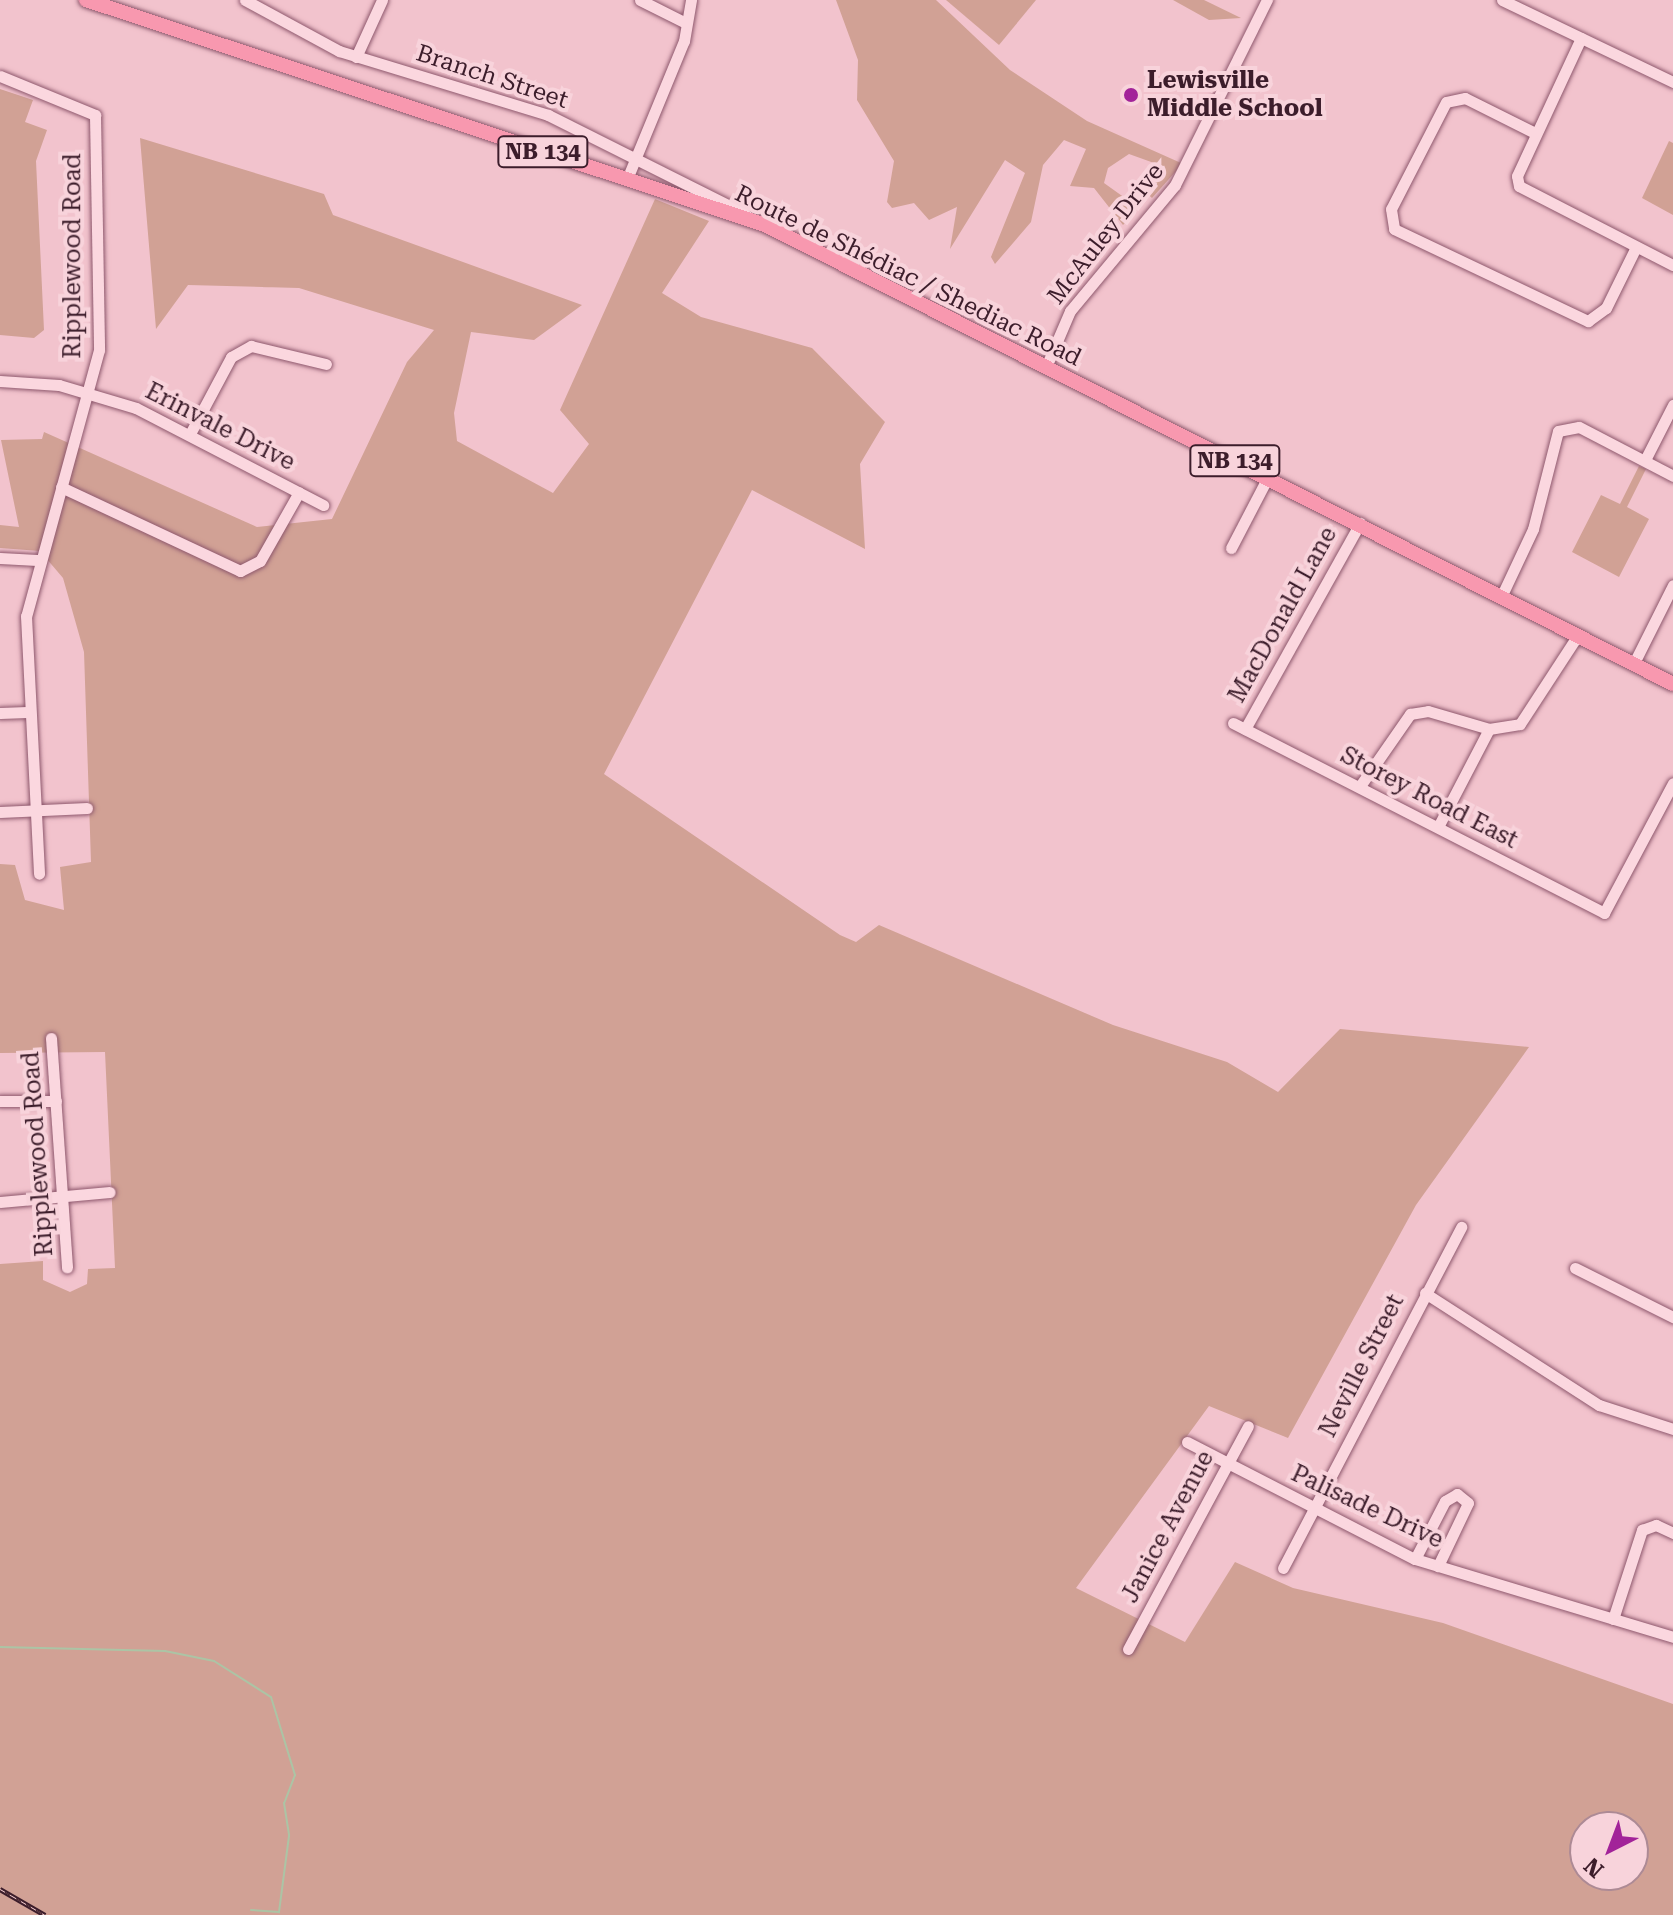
<!DOCTYPE html>
<meta charset="utf-8">
<style>
body{margin:0}
#map{position:relative;width:1673px;height:1915px;overflow:hidden;background:#f2c3cd;font-family:"Roboto Serif",serif}
div>[style]{position:absolute}
[style*='--x']{left:calc(var(--x)*1px);top:calc(var(--y)*1px);width:calc(var(--w)*1px);rotate:calc(var(--a)*1deg)}
.green>*{inset:0;background:#d1a195}
.stream>*{height:2px;margin:-1px;padding:0 1px;transform-origin:1px;border-radius:1px;background:#acc4a5}
.roads{filter:drop-shadow(0 0 2px #8e586d) drop-shadow(0 0 2px #8e586d)}
.minor>*{height:11px;margin:-5.5px;padding:0 5.5px;transform-origin:5.5px;border-radius:5.5px;background:#fbd7df}
.major>*{height:14px;margin:-7px;padding:0 7px;transform-origin:7px;border-radius:7px;background:#f898af}
.rail>*{height:5px;margin-top:-2.5px;transform-origin:0;background:repeating-linear-gradient(90deg,#f8d3db 0 6px,#3c1d2b 0 12px);box-sizing:border-box;border-block:2px solid #3c1d2b}
.dots>*{width:22px;height:22px;translate:-50% -50%;box-sizing:border-box;border:4px solid #f8d3db;border-radius:50%}
span{translate:-50% -50%;white-space:nowrap;text-align:center;line-height:1.15;-webkit-text-stroke:8px #f8d3db;paint-order:stroke}
.shield-label span{padding:2px 6px;background:#f8d3db;border:2px solid;border-radius:6px;-webkit-text-stroke-width:0}
.shield-label{font-size:22px;color:#3c1d2b;font-weight:700}
.street-label{font-size:24px;color:#3c1d2b}
.poi-label{font-size:24px;color:#3c1d2b;font-weight:700}
.left{translate:0 -50%;text-align:left}
.north{position:absolute;left:1569px;top:1811px;width:80px;height:80px;box-sizing:border-box;background:#f8d3db;border:2px solid #ad8a95;border-radius:50%;rotate:222deg;font-size:22px;font-weight:700;line-height:32px;text-align:center;color:#3c1d2b}
.north::after{content:'';display:block;margin:auto;width:28px;height:36px;background:#a22399;clip-path:polygon(50% 0,100% 100%,50% 72%,0 100%)}
</style>
<div id="map">
<div class="green">
<div style="clip-path:polygon(836px 0,936px 0,1010px 70px,1087px 121px,1181px 163px,1177px 170px,1152px 198px,1141px 188px,1154px 179px,1154px 163px,1129px 154px,1108px 168px,1104px 183px,1139px 208px,1123px 225px,1094px 188px,1070px 186px,1086px 149px,1064px 140px,1043px 165px,1031px 222px,995px 264px,991px 257px,1025px 173px,1005px 160px,950px 249px,957px 207px,929px 220px,914px 203px,892px 208px,887px 202px,894px 161px,857px 100px,858px 60px)"></div>
<div style="clip-path:polygon(946px 0,1036px 0,999px 45px)"></div>
<div style="clip-path:polygon(1173px 0,1204px 0,1241px 18px,1209px 20px)"></div>
<div style="clip-path:polygon(0 89px,33px 100px,25px 122px,47px 130px,36px 161px,44px 330px,34px 338px,0 335px)"></div>
<div style="clip-path:polygon(evenodd,140px 138px,324px 194px,333px 215px,582px 305px,534px 340px,471px 332px,454px 413px,457px 441px,553px 493px,589px 444px,560px 410px,655px 199px,709px 221px,662px 293px,701px 317px,812px 348px,885px 422px,860px 464px,865px 549px,752px 490px,604px 774px,840px 935px,856px 942px,879px 925px,1113px 1025px,1227px 1062px,1278px 1092px,1340px 1029px,1529px 1047px,1416px 1205px,1288px 1438px,1209px 1406px,1076px 1588px,1185px 1642px,1235px 1562px,1293px 1588px,1443px 1623px,1673px 1704px,1673px 1915px,0 1915px,0 1264px,43px 1261px,43px 1280px,70px 1292px,87px 1284px,88px 1269px,115px 1268px,105px 1052px,0 1053px,0 864px,15px 865px,25px 900px,64px 910px,60px 867px,91px 862px,84px 652px,63px 578px,40px 551px,0 548px,0 525px,19px 527px,1px 440px,42px 439px,44px 432px,257px 527px,332px 519px,407px 362px,434px 330px,299px 288px,188px 285px,156px 329px,140px 138px,1585px 1827px,1633px 1827px,1633px 1875px,1585px 1875px,1585px 1827px)"></div>
<div style="clip-path:polygon(1669px 141px,1673px 143px,1673px 215px,1642px 198px)"></div>
<div style="clip-path:polygon(1639px 466px,1646px 469px,1627px 507px,1649px 519px,1619px 577px,1572px 552px,1601px 495px,1620px 504px)"></div>
</div>
<div class="stream">
<div style="--x:0;--y:1647;--w:165;--a:1.4"></div>
<div style="--x:165;--y:1651;--w:50;--a:11.5"></div>
<div style="--x:214;--y:1661;--w:67;--a:32.3"></div>
<div style="--x:271;--y:1697;--w:82;--a:72.9"></div>
<div style="--x:295;--y:1775;--w:30;--a:111"></div>
<div style="--x:284;--y:1803;--w:33;--a:81"></div>
<div style="--x:289;--y:1836;--w:77;--a:97.5"></div>
<div style="--x:251;--y:1910;--w:28;--a:4"></div>
</div>
<div class="roads">
<div class="minor">
<div style="--x:245;--y:0;--w:107;--a:28.5"></div>
<div style="--x:339;--y:51;--w:219;--a:17"></div>
<div style="--x:548;--y:115;--w:221;--a:26.6"></div>
<div style="--x:640;--y:0;--w:51;--a:26.6"></div>
<div style="--x:1502;--y:0;--w:190;--a:25.6"></div>
<div style="--x:1581;--y:38;--w:152;--a:114.9"></div>
<div style="--x:1517;--y:176;--w:10;--a:79"></div>
<div style="--x:1519;--y:186;--w:173;--a:27.2"></div>
<div style="--x:356;--y:57;--w:63;--a:-65.5"></div>
<div style="--x:0;--y:76;--w:103;--a:22.3"></div>
<div style="--x:95;--y:115;--w:235;--a:89"></div>
<div style="--x:99;--y:350;--w:276;--a:105.3"></div>
<div style="--x:26;--y:616;--w:258;--a:87.1"></div>
<div style="--x:1535;--y:133;--w:78;--a:-153.4"></div>
<div style="--x:1465;--y:98;--w:19;--a:168"></div>
<div style="--x:1446;--y:102;--w:120;--a:117.2"></div>
<div style="--x:1391;--y:209;--w:20;--a:81"></div>
<div style="--x:1394;--y:229;--w:215;--a:25.4"></div>
<div style="--x:1588;--y:321;--w:22;--a:-36"></div>
<div style="--x:1606;--y:308;--w:68;--a:-63.8"></div>
<div style="--x:627;--y:179;--w:149;--a:-67.6"></div>
<div style="--x:684;--y:41;--w:42;--a:-80.3"></div>
<div style="--x:1046;--y:367;--w:61;--a:-66.8"></div>
<div style="--x:1070;--y:311;--w:164;--a:-50.2"></div>
<div style="--x:1175;--y:185;--w:207;--a:-63.6"></div>
<div style="--x:0;--y:381;--w:59;--a:3.9"></div>
<div style="--x:59;--y:385;--w:80;--a:16.6"></div>
<div style="--x:136;--y:408;--w:211;--a:27.4"></div>
<div style="--x:191;--y:432;--w:85;--a:-61.9"></div>
<div style="--x:231;--y:357;--w:23;--a:-29"></div>
<div style="--x:251;--y:346;--w:77;--a:13.5"></div>
<div style="--x:1645;--y:460;--w:62;--a:-63"></div>
<div style="--x:61;--y:487;--w:198;--a:25.1"></div>
<div style="--x:240;--y:571;--w:22;--a:-27"></div>
<div style="--x:260;--y:561;--w:79;--a:-60.5"></div>
<div style="--x:1231;--y:548;--w:80;--a:-62.5"></div>
<div style="--x:0;--y:558;--w:37;--a:3"></div>
<div style="--x:1502;--y:595;--w:73;--a:-64.8"></div>
<div style="--x:1533;--y:529;--w:101;--a:-75.7"></div>
<div style="--x:1558;--y:431;--w:21;--a:-11"></div>
<div style="--x:1579;--y:427;--w:106;--a:27.5"></div>
<div style="--x:1634;--y:663;--w:87;--a:-63.4"></div>
<div style="--x:0;--y:713;--w:27;--a:-2"></div>
<div style="--x:1233;--y:723;--w:417;--a:27.1"></div>
<div style="--x:1604;--y:913;--w:147;--a:-62"></div>
<div style="--x:1245;--y:729;--w:236;--a:-60.8"></div>
<div style="--x:1360;--y:786;--w:88;--a:-55.2"></div>
<div style="--x:1410;--y:714;--w:18;--a:-9"></div>
<div style="--x:1428;--y:711;--w:64;--a:16.4"></div>
<div style="--x:1489;--y:729;--w:31;--a:-9"></div>
<div style="--x:1520;--y:724;--w:106;--a:-56.9"></div>
<div style="--x:0;--y:812;--w:87;--a:-2.6"></div>
<div style="--x:1439;--y:825;--w:108;--a:-62.5"></div>
<div style="--x:51;--y:1038;--w:230;--a:86"></div>
<div style="--x:0;--y:1101;--w:56;--a:0"></div>
<div style="--x:0;--y:1202;--w:110;--a:-5.2"></div>
<div style="--x:1575;--y:1268;--w:110;--a:26.6"></div>
<div style="--x:1425;--y:1293;--w:207;--a:32.8"></div>
<div style="--x:1599;--y:1405;--w:78;--a:18"></div>
<div style="--x:1187;--y:1442;--w:256;--a:27.2"></div>
<div style="--x:1415;--y:1559;--w:270;--a:16.8"></div>
<div style="--x:1415;--y:1559;--w:65;--a:-62.7"></div>
<div style="--x:1445;--y:1501;--w:14;--a:-30"></div>
<div style="--x:1457;--y:1494;--w:14;--a:39"></div>
<div style="--x:1468;--y:1503;--w:70;--a:115.5"></div>
<div style="--x:1283;--y:1568;--w:385;--a:-62.4"></div>
<div style="--x:1613;--y:1619;--w:94;--a:-72"></div>
<div style="--x:1642;--y:1530;--w:15;--a:-20"></div>
<div style="--x:1656;--y:1525;--w:19;--a:25"></div>
<div style="--x:1128;--y:1649;--w:253;--a:-61.7"></div>
</div>
<div class="major">
<div style="--x:86;--y:0;--w:715;--a:18.33"></div>
<div style="--x:765;--y:225;--w:1017;--a:26.82"></div>
</div>
</div>
<div class="rail">
<div style="--x:0;--y:1889;--w:52;--a:30"></div>
</div>
<div class="dots">
<div style="left:1131px;top:95px;background:#a22399"></div>
</div>
<div class="shield-label">
<span style="left:543px;top:152px">NB 134</span>
<span style="left:1235px;top:461px">NB 134</span>
</div>
<div class="street-label">
<span style="left:492px;top:77px;rotate:18deg">Branch Street</span>
<span style="left:1106px;top:234px;rotate:-52deg">McAuley Drive</span>
<span style="left:73px;top:256px;rotate:-90deg">Ripplewood Road</span>
<span style="left:908px;top:276px;rotate:26deg">Route de Shédiac / Shediac Road</span>
<span style="left:220px;top:427px;rotate:27deg">Erinvale Drive</span>
<span style="left:1283px;top:615px;rotate:-61deg">MacDonald Lane</span>
<span style="left:1429px;top:798px;rotate:27deg">Storey Road East</span>
<span style="left:38px;top:1154px;rotate:-94deg">Ripplewood Road</span>
<span style="left:1362px;top:1366px;rotate:-63deg">Neville Street</span>
<span style="left:1367px;top:1507px;rotate:25deg">Palisade Drive</span>
<span style="left:1168px;top:1527px;rotate:-62deg">Janice Avenue</span>
</div>
<div class="poi-label">
<span class="left" style="left:1147px;top:95px">Lewisville<br>Middle School</span>
</div>
<div class="north">N</div>
</div>
